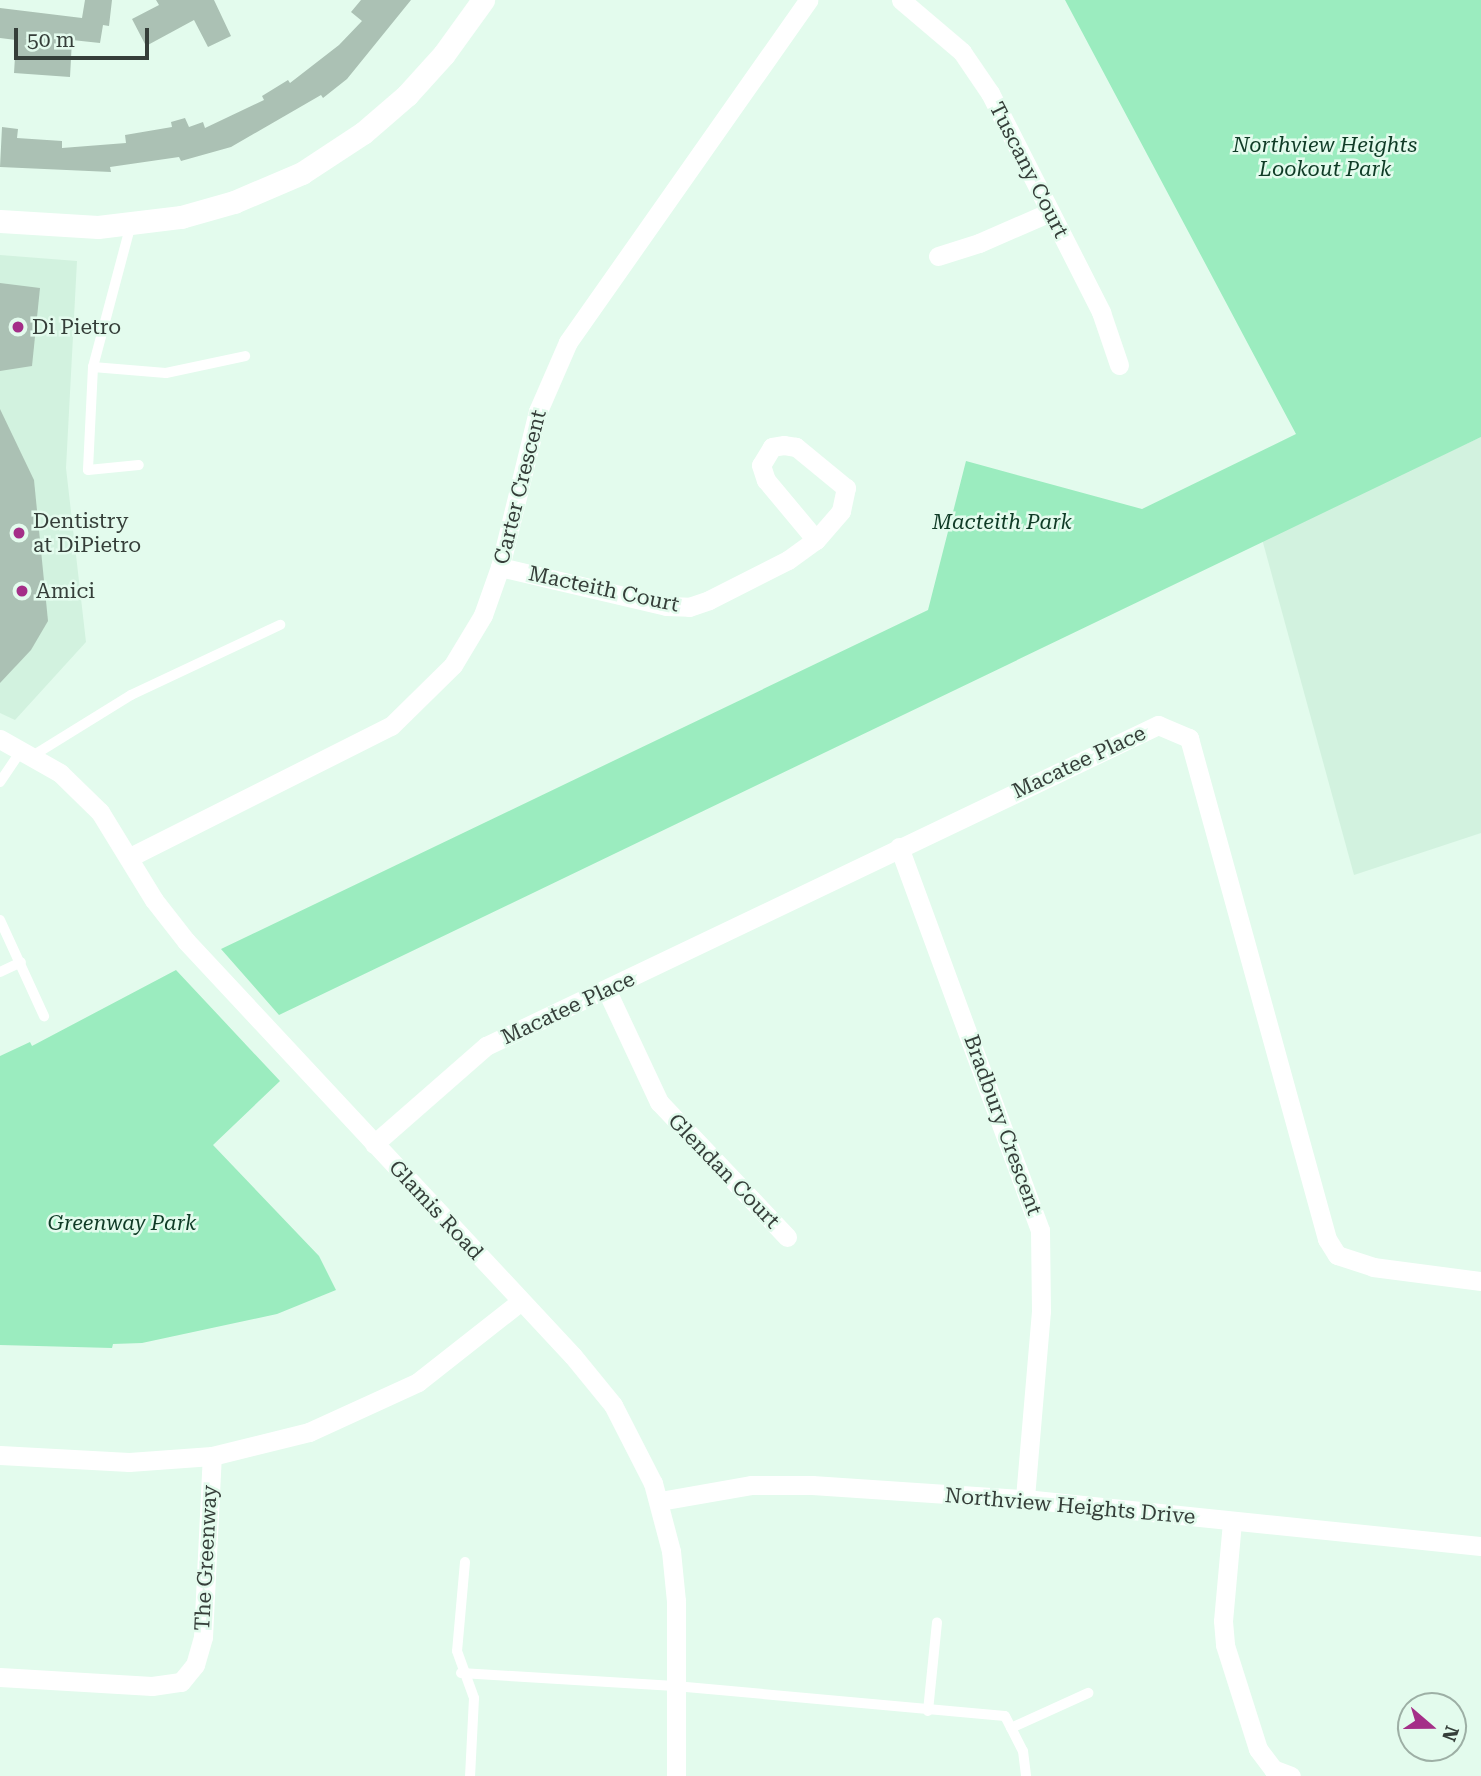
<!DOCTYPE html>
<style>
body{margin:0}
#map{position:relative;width:1481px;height:1776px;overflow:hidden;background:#e3fbed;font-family:"Roboto Serif",serif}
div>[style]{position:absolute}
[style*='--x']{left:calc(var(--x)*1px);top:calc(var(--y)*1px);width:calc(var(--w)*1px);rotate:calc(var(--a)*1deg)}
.built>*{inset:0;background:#d2f2df}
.green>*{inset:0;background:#9becbf}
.building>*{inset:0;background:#abc1b4}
.service>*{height:10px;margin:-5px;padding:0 5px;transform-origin:5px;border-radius:5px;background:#fff}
.minor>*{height:19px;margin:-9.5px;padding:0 9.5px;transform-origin:9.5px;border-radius:9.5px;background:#fff}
.tertiary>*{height:23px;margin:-11.5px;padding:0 11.5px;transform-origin:11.5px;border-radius:11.5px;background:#fff}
.dots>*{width:19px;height:19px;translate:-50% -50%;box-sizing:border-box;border:4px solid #e3fbed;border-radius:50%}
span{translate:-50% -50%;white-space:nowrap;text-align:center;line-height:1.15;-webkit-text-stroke:5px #e3fbed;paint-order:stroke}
.park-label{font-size:21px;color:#0f3b26;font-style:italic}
.street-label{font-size:21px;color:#353e39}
.poi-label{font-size:21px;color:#353e39}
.left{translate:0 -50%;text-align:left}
.north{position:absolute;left:1397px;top:1692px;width:70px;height:70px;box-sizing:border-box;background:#e3fbed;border:2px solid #9dafa5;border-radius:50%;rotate:110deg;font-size:19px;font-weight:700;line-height:28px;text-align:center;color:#353e39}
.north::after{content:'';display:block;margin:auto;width:24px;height:32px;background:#a42f88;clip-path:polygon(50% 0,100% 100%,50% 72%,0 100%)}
.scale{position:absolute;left:14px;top:28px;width:135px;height:32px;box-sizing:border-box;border:4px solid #353e39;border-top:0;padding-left:9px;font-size:21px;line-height:24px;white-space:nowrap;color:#353e39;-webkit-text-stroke:5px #e3fbed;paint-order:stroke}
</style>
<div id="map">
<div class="built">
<div style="clip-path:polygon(0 255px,77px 261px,66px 468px,86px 642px,15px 720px,0 713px)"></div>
<div style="clip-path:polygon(1481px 437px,1481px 833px,1354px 875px,1262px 539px)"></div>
</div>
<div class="green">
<div style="clip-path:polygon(1065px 0,1481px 0,1481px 437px,279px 1015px,221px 949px,928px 610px,966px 461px,1142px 509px,1296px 434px)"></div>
<div style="clip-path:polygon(176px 970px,280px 1081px,213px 1145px,319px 1256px,336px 1290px,277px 1314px,142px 1343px,113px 1344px,112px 1348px,0 1345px,0 1056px,30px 1042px,32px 1046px)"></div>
</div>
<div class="building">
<div style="clip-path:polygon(85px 0,112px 0,109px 26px,103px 25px,100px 43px,72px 40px,70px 77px,14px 73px,16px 40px,0 38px,0 8px,82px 18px)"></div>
<div style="clip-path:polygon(156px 0,214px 0,231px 36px,208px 47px,194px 20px,146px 46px,132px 19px,159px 5px)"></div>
<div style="clip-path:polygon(361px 0,411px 0,347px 79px,323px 98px,321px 95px,231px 147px,181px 161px,179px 157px,110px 167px,111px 172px,0 167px,2px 127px,18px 129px,17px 138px,62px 141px,62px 148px,126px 143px,125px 135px,172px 127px,171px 122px,185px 118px,189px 127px,203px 122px,205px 128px,264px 100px,262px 96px,288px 80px,290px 83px,339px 45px,362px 21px,351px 12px)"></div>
<div style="clip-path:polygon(0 283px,40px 288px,32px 366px,0 371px)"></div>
<div style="clip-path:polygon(0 409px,34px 480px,48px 621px,31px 650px,0 683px)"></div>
</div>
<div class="service">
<div style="--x:131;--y:224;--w:148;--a:104.9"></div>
<div style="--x:93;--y:367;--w:73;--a:4.7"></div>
<div style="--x:166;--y:373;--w:81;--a:-12.1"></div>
<div style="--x:93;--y:367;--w:103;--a:92.8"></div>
<div style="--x:88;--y:470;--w:51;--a:-5.6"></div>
<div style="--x:34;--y:755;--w:114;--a:-31.7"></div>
<div style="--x:131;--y:695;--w:165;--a:-25.2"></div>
<div style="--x:0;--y:782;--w:37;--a:-56"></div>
<div style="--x:0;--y:920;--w:106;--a:65.4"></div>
<div style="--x:0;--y:972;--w:23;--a:-25"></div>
<div style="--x:465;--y:1562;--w:89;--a:95.1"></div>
<div style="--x:457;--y:1651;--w:50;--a:70.1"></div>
<div style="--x:474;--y:1698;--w:78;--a:92.9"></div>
<div style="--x:461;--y:1673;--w:214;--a:3.5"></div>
<div style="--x:675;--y:1686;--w:331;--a:5.2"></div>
<div style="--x:1005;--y:1716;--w:39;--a:63"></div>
<div style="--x:1023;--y:1751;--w:25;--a:83"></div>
<div style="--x:928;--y:1711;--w:89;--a:-84.2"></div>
<div style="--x:1011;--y:1728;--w:85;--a:-24.4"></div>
</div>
<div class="minor">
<div style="--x:901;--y:0;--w:80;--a:40.4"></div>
<div style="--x:962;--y:52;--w:50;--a:55.7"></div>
<div style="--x:990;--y:93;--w:246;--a:63.1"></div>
<div style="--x:1101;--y:312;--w:56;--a:71.2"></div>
<div style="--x:938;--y:256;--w:43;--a:-17.6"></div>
<div style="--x:979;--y:243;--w:77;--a:-23.6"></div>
<div style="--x:500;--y:567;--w:171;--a:13.2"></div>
<div style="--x:666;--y:606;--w:23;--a:2"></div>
<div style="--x:689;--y:607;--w:21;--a:-19"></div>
<div style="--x:709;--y:600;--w:89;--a:-26.9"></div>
<div style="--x:788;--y:560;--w:34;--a:-36"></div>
<div style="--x:816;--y:540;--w:38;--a:-49"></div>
<div style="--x:841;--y:511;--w:24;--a:-78"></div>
<div style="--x:846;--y:488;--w:65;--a:-140.6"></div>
<div style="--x:796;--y:447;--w:12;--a:-171"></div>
<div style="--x:784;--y:445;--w:12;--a:171"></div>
<div style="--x:772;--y:447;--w:21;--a:121"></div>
<div style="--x:761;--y:465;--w:16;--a:72"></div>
<div style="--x:766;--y:480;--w:78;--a:50.2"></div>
<div style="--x:0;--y:739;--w:69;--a:29.5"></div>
<div style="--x:60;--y:773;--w:56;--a:44.3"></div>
<div style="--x:100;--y:812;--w:103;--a:58.5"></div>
<div style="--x:154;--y:900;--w:52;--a:52"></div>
<div style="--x:186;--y:941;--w:567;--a:47"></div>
<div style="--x:573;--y:1356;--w:63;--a:50.8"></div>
<div style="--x:613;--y:1405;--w:88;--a:62.9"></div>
<div style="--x:653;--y:1483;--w:70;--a:75.2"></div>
<div style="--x:671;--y:1551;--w:50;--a:84.3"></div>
<div style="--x:676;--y:1601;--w:175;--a:90"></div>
<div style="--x:899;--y:847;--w:408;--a:69.8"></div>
<div style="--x:1040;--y:1230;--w:81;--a:89.3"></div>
<div style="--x:1041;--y:1311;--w:189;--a:94.9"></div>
<div style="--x:130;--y:857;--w:292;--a:-26.7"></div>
<div style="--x:391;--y:726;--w:87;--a:-44.5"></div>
<div style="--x:453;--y:665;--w:58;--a:-59"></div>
<div style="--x:483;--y:615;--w:51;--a:-70.5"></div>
<div style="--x:500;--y:567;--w:161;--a:-76.3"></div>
<div style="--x:538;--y:411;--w:75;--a:-66.5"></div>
<div style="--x:568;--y:342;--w:418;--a:-54.9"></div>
<div style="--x:607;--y:991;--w:123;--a:64.9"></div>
<div style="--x:659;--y:1102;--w:186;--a:46.5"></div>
<div style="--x:374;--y:1144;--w:149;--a:-41.2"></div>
<div style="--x:486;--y:1046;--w:745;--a:-25.53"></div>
<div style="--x:1158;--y:725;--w:34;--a:23"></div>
<div style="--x:1189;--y:738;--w:520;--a:74.6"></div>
<div style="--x:1327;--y:1239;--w:19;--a:58"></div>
<div style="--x:1337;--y:1255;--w:38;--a:18"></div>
<div style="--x:1373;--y:1267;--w:109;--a:7.4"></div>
<div style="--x:0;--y:1455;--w:129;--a:3.1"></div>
<div style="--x:129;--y:1462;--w:83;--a:-4.1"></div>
<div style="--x:212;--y:1456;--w:100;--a:-13.9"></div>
<div style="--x:309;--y:1432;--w:120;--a:-24.6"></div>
<div style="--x:418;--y:1382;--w:131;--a:-38.2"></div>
<div style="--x:660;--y:1501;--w:92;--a:-10"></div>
<div style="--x:751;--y:1485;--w:61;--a:0"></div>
<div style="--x:812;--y:1485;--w:213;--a:3.8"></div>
<div style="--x:1025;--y:1499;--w:458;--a:5.9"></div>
<div style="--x:1232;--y:1522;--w:99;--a:95.2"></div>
<div style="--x:1223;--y:1621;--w:24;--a:85"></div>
<div style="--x:1225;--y:1645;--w:109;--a:72.4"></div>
<div style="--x:1258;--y:1749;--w:25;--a:53"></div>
<div style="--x:1273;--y:1769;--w:19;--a:21"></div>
<div style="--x:0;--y:1677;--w:152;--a:3.4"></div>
<div style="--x:152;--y:1686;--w:29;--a:-8"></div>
<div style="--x:181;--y:1682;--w:22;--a:-51"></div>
<div style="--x:195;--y:1665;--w:29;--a:-74"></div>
<div style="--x:203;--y:1637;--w:181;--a:-87.2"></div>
</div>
<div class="tertiary">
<div style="--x:0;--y:221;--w:98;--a:3.5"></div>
<div style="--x:98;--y:227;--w:84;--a:-6.9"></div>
<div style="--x:181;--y:217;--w:55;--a:-15.8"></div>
<div style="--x:234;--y:202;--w:74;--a:-23.1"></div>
<div style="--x:302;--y:173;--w:73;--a:-33.3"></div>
<div style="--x:363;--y:133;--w:58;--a:-40.8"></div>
<div style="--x:407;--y:95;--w:55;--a:-47.9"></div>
<div style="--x:444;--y:54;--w:67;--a:-54.2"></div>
</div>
<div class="dots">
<div style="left:18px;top:327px;background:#a42f88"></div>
<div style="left:19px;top:533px;background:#a42f88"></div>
<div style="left:22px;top:591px;background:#a42f88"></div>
</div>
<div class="park-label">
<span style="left:1325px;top:157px">Northview Heights<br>Lookout Park</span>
<span style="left:1002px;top:522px">Macteith Park</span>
<span style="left:122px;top:1223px">Greenway Park</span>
</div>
<div class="street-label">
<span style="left:1029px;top:170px;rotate:63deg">Tuscany Court</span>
<span style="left:520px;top:487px;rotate:-76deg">Carter Crescent</span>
<span style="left:604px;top:589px;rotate:12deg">Macteith Court</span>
<span style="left:1079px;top:762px;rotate:-25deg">Macatee Place</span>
<span style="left:568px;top:1008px;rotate:-25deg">Macatee Place</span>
<span style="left:1003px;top:1125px;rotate:70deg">Bradbury Crescent</span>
<span style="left:724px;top:1171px;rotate:46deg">Glendan Court</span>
<span style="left:436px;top:1210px;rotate:47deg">Glamis Road</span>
<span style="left:1070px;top:1506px;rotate:5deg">Northview Heights Drive</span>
<span style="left:206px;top:1558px;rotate:-87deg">The Greenway</span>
</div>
<div class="poi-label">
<span class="left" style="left:32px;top:327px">Di Pietro</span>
<span class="left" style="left:33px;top:533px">Dentistry<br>at DiPietro</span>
<span class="left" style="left:36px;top:591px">Amici</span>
</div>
<div class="north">N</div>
<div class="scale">50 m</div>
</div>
